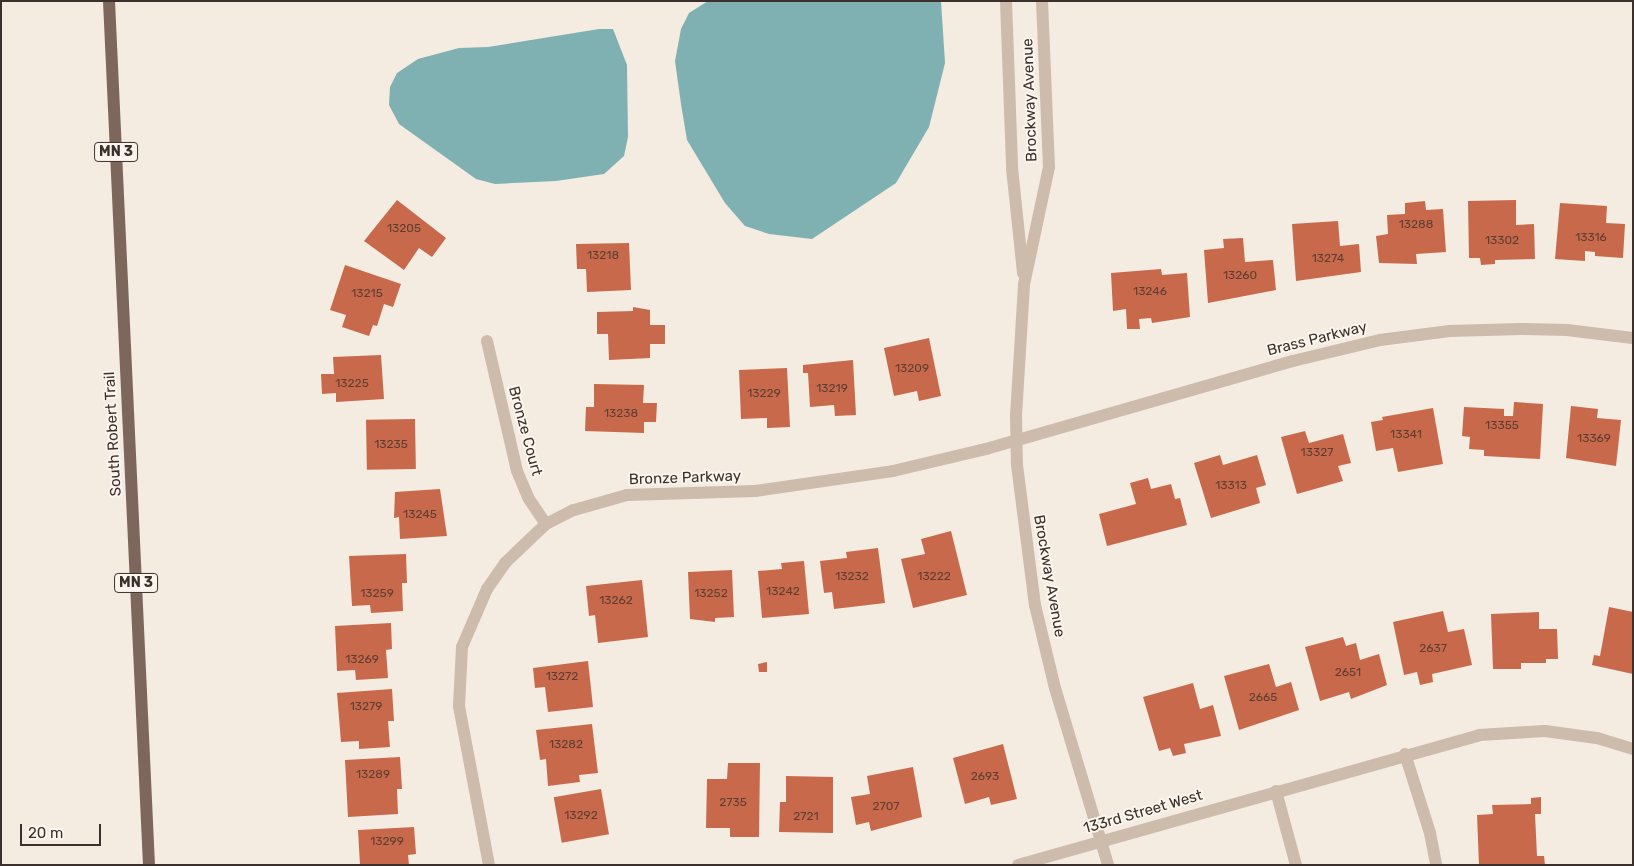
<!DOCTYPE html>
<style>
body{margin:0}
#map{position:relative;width:1634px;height:866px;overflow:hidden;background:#f4ebe1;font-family:Rubik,sans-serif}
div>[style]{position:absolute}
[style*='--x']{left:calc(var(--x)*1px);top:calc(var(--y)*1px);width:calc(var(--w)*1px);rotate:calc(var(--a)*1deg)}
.water>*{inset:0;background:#7fb0b2}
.building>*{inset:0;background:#c8694b;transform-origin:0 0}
.minor>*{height:12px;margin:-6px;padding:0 6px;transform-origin:6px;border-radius:6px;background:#cdbbac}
.primary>*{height:12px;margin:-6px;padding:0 6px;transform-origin:6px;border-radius:6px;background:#7d675c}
span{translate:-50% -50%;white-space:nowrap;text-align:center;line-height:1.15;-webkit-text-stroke:4px #fbf5ee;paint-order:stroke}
.number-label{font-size:12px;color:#5e3e33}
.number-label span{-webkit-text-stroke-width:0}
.shield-label span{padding:1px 4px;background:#fbf5ee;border:1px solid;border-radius:4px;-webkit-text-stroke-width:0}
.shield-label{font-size:14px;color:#3b302b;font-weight:700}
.street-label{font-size:15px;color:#3b302b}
.frame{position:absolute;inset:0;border:2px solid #3b302b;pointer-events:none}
.scale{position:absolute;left:20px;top:824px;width:81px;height:22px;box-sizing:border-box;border:2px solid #3b302b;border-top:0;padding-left:6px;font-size:15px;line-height:18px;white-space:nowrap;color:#3b302b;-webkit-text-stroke:4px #fbf5ee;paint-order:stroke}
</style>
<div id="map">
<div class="water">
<div style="clip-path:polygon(708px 1px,941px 1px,945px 63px,929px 127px,896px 183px,812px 239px,769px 234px,745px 226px,725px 203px,687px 140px,681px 104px,675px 61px,681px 29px,689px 13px)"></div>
<div style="clip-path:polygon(599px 29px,613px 29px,627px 65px,628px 137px,624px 156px,604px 174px,556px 181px,495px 184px,476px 179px,399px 124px,389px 105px,390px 87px,397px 73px,418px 59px,459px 48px,488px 47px)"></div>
</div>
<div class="building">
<div style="clip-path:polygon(397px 200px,446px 238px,432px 257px,419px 248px,404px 270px,364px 241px)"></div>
<div style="clip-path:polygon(1516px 200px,1516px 225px,1534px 224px,1535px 259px,1495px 260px,1495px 264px,1481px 265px,1480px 258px,1469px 258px,1468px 201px)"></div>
<div style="clip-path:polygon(1425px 201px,1426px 210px,1443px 209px,1446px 252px,1416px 254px,1417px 264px,1379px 263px,1376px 236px,1388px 234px,1387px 215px,1405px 214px,1405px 203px)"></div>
<div style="clip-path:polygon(1560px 203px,1607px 206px,1606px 223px,1625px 224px,1623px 258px,1595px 256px,1595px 252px,1585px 251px,1585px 261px,1555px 259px)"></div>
<div style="clip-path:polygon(1338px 221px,1340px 246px,1359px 244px,1361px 272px,1296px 281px,1292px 224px)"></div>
<div style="clip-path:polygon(1243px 238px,1245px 262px,1273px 260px,1276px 290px,1208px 303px,1204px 250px,1224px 248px,1223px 239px)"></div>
<div style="clip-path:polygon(629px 243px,631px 290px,587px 292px,586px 269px,577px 269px,576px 244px)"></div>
<div style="clip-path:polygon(345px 265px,401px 284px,393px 307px,384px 304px,377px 326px,373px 325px,369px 336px,342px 327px,346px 315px,330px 310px)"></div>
<div style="clip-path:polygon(1161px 269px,1162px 275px,1187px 273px,1190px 317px,1152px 323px,1151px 318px,1139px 319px,1140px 329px,1127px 329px,1126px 309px,1113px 311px,1111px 273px)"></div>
<div style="clip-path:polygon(633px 307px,650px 310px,650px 325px,665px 325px,665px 344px,650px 344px,650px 358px,609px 360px,608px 334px,597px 334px,597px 312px,633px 311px)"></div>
<div style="clip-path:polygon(929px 338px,941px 396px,919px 401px,917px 391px,894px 396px,884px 348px)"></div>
<div style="clip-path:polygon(381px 355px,384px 399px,336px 402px,336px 393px,322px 394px,321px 374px,334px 374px,333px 357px)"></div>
<div style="clip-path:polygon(853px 360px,856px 415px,835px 416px,834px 405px,810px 407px,808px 373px,803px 373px,803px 365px)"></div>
<div style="clip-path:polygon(787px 368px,790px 427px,767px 428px,767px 418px,741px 419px,739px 370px)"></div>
<div style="clip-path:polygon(594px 384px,644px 385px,643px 403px,657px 403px,656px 422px,644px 422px,644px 433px,585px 431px,586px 407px,594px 407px)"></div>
<div style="clip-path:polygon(1514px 402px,1543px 404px,1540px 459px,1484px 456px,1484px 450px,1469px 449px,1470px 437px,1462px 436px,1464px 407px,1504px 409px,1504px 416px,1513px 416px)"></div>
<div style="clip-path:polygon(1571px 406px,1598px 409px,1597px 418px,1621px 420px,1616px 466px,1566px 458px)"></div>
<div style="clip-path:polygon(1433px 408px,1443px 464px,1398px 472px,1393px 448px,1376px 451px,1371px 422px,1383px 420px,1382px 417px)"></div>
<div style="left:415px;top:419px;width:50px;height:49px;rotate:89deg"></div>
<div style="clip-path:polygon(1305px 431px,1309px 443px,1343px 434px,1351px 463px,1338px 466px,1343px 481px,1297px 494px,1281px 437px)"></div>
<div style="clip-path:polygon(1220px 455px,1223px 465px,1257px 455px,1266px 485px,1256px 488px,1260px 503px,1211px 518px,1194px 463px)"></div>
<div style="clip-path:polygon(1148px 478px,1151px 489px,1171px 484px,1175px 499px,1180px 498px,1187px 525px,1107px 546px,1099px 514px,1136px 504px,1130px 483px)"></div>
<div style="clip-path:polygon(440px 489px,447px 536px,400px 539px,399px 517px,394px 518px,395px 492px)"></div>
<div style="clip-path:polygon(951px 531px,967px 595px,913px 608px,901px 559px,925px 554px,921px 539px)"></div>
<div style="clip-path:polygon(878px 548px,885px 603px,834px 609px,832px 592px,824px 593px,820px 561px,847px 558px,846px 552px)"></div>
<div style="clip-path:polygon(406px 554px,407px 583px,402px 583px,403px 611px,371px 613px,370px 605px,352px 606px,349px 556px)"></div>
<div style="clip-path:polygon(804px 561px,809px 614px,762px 618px,758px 571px,782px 569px,781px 563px)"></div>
<div style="clip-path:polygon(732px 570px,734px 617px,715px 618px,715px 622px,690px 619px,688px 572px)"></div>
<div style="clip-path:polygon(642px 580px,648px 637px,598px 643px,595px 615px,589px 616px,586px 586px)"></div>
<div style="clip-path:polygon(1609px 607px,1633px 612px,1633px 674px,1592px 665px,1594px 655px,1600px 656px)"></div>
<div style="clip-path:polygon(1443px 611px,1448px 632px,1464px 629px,1472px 665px,1432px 674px,1433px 682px,1420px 685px,1417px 672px,1404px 675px,1393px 622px)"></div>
<div style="clip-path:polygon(1539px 612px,1539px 629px,1557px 629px,1558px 659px,1546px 659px,1546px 663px,1521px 663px,1521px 669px,1493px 669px,1491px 614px)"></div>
<div style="clip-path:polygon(391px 623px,392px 649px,386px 650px,388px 678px,356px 680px,355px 670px,337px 671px,335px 626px)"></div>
<div style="clip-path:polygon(1343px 637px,1346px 646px,1356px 643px,1360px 660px,1379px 654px,1387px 685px,1351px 699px,1349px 692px,1320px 701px,1305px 647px)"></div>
<div style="clip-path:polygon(588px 661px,593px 707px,548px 712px,545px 687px,535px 688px,533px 668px)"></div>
<div style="clip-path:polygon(767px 662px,767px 672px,759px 672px,758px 664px)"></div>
<div style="clip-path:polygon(1269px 664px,1276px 687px,1291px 682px,1299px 710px,1239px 730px,1224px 676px)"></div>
<div style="clip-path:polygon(1193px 683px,1200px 709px,1213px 705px,1221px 736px,1184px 744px,1186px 753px,1173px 756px,1170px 748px,1159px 751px,1143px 697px)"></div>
<div style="clip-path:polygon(392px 689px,394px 721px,388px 721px,390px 747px,359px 749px,359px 741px,341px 742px,337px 693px)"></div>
<div style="clip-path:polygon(592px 724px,598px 773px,579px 775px,580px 782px,548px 786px,546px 759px,540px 760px,536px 730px)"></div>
<div style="clip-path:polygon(1003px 744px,1017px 799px,991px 805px,989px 797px,965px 804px,953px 758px)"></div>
<div style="clip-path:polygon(400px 757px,402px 789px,397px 789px,398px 814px,348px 817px,345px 760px)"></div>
<div style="clip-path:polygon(728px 763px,760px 763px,759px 837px,730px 837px,730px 828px,706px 828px,707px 779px,727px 779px)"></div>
<div style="clip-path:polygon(913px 767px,922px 817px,871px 831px,869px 822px,856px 825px,851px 797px,870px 794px,867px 776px)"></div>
<div style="clip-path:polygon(786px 776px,833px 777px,833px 833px,779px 832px,780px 802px,786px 802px)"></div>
<div style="left:601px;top:789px;width:46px;height:48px;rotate:80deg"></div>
<div style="clip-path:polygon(1541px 797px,1541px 814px,1535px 814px,1537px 856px,1544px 856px,1545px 865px,1479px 865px,1477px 815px,1493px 814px,1492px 805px,1531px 804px,1531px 798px)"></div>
<div style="clip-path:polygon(414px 827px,416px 854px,408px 855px,409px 865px,360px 865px,358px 830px)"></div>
</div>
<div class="minor">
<div style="--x:1006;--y:1;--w:167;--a:87.9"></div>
<div style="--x:1012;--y:168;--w:106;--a:84"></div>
<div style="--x:1042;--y:1;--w:166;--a:87.6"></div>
<div style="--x:1049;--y:167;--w:121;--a:102"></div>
<div style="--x:1024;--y:285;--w:130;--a:93.5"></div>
<div style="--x:1016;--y:415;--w:50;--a:88.9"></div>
<div style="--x:1017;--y:465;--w:141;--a:82.7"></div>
<div style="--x:1035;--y:605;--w:85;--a:76.5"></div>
<div style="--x:1055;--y:688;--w:185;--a:73.3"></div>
<div style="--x:487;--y:341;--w:133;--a:77"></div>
<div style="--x:517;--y:471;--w:30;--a:67"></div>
<div style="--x:529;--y:499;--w:30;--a:56"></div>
<div style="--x:1405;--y:754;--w:83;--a:72.4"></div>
<div style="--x:1430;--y:833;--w:33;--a:79"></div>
<div style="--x:1276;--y:791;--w:77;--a:74.9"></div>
<div style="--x:489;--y:865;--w:162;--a:-100.7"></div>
<div style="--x:459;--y:706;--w:59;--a:-87.1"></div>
<div style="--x:462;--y:647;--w:63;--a:-66.7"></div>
<div style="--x:487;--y:589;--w:32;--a:-55"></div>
<div style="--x:505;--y:563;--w:57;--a:-43.6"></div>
<div style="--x:546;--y:524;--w:31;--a:-27"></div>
<div style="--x:574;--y:510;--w:55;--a:-15.8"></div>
<div style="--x:627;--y:495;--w:128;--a:-1.8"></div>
<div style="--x:755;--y:491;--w:139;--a:-8.2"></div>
<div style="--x:893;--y:471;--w:96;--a:-13.3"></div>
<div style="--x:986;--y:449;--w:319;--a:-16"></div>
<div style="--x:1293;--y:361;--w:89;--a:-13.6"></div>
<div style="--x:1380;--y:340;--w:70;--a:-7.4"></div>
<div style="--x:1449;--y:331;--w:72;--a:-1.6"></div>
<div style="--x:1521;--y:329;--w:46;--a:1.2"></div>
<div style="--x:1567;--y:330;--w:66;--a:6.9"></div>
<div style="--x:1018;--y:865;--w:479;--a:-15.7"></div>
<div style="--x:1479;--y:735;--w:66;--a:-3.5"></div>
<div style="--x:1545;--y:731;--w:52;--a:7.7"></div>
<div style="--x:1597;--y:738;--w:38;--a:17"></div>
</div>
<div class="primary">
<div style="--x:109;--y:1;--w:865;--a:87.35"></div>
</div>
<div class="number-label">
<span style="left:1416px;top:225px">13288</span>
<span style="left:404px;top:229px">13205</span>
<span style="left:1591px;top:238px">13316</span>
<span style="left:1502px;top:241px">13302</span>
<span style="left:603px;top:256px">13218</span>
<span style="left:1328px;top:259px">13274</span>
<span style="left:1240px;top:276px">13260</span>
<span style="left:1150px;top:292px">13246</span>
<span style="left:367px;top:294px">13215</span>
<span style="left:912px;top:369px">13209</span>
<span style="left:352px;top:384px">13225</span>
<span style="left:832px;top:389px">13219</span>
<span style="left:764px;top:394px">13229</span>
<span style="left:621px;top:414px">13238</span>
<span style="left:1502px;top:426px">13355</span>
<span style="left:1406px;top:435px">13341</span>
<span style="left:1594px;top:439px">13369</span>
<span style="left:391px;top:445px">13235</span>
<span style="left:1317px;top:453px">13327</span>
<span style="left:1231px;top:486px">13313</span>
<span style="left:420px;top:515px">13245</span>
<span style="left:852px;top:577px">13232</span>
<span style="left:934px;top:577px">13222</span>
<span style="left:783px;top:592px">13242</span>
<span style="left:377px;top:594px">13259</span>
<span style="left:711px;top:594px">13252</span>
<span style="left:616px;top:601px">13262</span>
<span style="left:1433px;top:649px">2637</span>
<span style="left:362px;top:660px">13269</span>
<span style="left:1348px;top:673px">2651</span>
<span style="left:562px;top:677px">13272</span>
<span style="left:1263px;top:698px">2665</span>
<span style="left:366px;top:707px">13279</span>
<span style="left:566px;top:745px">13282</span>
<span style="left:373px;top:775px">13289</span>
<span style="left:985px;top:777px">2693</span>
<span style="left:733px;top:803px">2735</span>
<span style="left:886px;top:807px">2707</span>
<span style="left:581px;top:816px">13292</span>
<span style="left:806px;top:817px">2721</span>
<span style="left:387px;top:842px">13299</span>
</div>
<div class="shield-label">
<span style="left:116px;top:152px">MN 3</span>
<span style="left:136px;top:583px">MN 3</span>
</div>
<div class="street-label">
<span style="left:1030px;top:100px;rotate:-92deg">Brockway Avenue</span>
<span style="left:1317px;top:339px;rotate:-14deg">Brass Parkway</span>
<span style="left:525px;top:431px;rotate:75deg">Bronze Court</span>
<span style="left:113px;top:434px;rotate:-93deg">South Robert Trail</span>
<span style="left:685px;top:478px;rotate:-2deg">Bronze Parkway</span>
<span style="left:1049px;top:576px;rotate:80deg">Brockway Avenue</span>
<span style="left:1143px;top:812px;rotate:-16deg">133rd Street West</span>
</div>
<div class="frame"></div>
<div class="scale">20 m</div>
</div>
